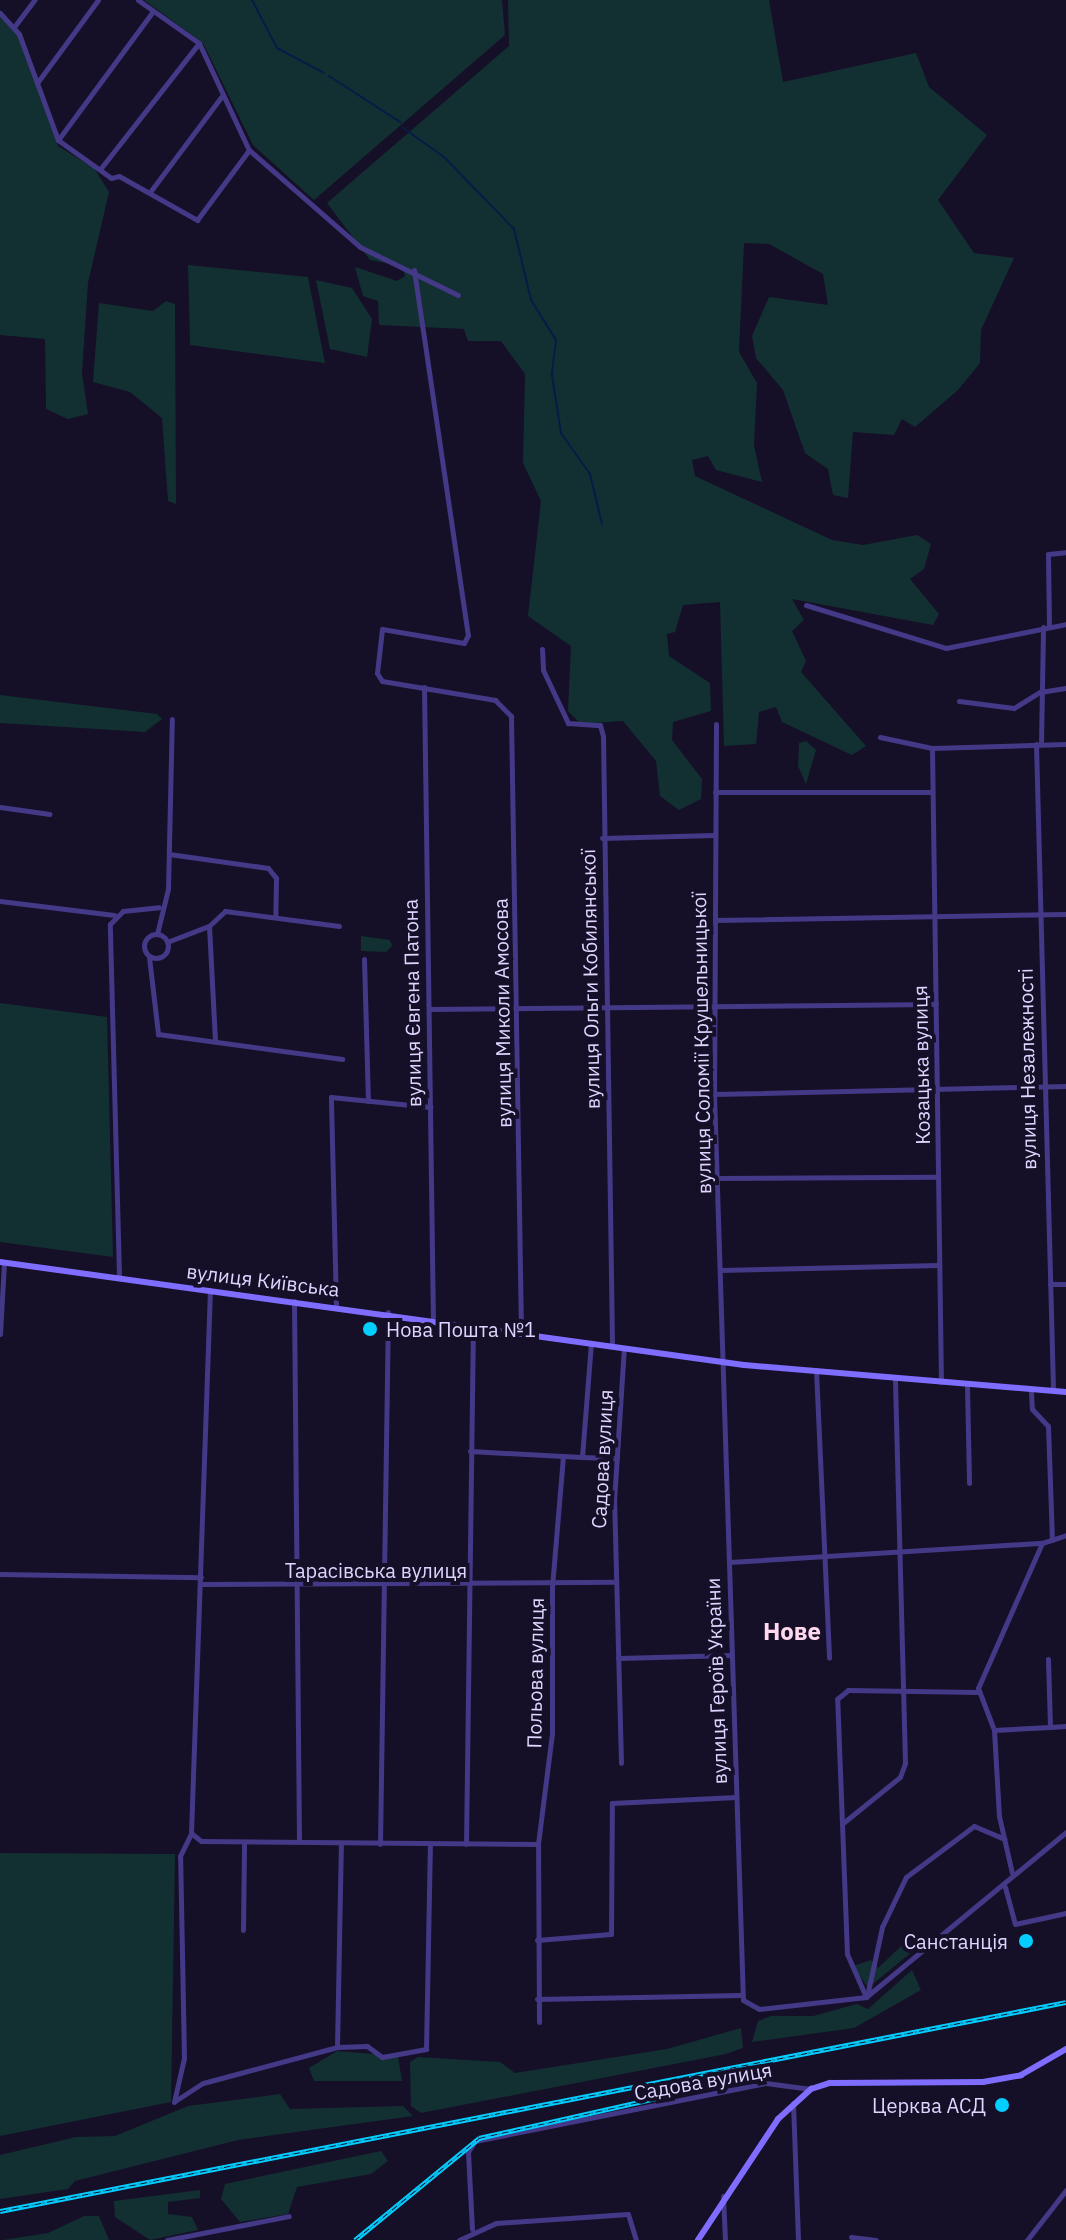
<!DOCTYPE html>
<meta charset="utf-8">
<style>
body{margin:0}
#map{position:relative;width:1066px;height:2240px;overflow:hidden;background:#160f28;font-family:"IBM Plex Sans",sans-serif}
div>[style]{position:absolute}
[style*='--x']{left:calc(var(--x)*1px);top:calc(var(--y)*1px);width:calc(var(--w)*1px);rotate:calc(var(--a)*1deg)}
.green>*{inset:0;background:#123032}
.stream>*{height:2px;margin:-1px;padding:0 1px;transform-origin:1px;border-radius:1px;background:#091a46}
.street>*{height:5px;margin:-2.5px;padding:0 2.5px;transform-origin:2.5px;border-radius:2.5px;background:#443987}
.street>.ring{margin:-2.5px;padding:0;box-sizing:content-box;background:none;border:5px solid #443987;border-radius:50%}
.secondary>*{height:6px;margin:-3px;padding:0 3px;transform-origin:3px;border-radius:3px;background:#7e6dff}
.rail>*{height:5px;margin-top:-2.5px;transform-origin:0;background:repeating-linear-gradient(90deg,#160f28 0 6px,#02ceff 0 12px);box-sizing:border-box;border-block:2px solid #02ceff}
.dots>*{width:22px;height:22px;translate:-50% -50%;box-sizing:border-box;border:4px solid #160f28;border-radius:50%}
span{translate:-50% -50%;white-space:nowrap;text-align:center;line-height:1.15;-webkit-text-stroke:8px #160f28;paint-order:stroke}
.street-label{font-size:20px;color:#ded6ff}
.poi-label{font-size:20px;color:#ded6ff}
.left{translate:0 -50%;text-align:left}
.right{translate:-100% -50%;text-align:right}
.quarter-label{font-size:24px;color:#ffd8ed;font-weight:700}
</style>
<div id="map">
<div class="green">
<div style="clip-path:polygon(144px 0,502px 0,505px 35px,314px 200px,253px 145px,203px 43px)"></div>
<div style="clip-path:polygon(508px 0,769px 0,783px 82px,916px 53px,929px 87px,987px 135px,938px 200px,974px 253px,1014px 258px,981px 330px,980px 363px,958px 390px,915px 427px,902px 419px,894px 435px,853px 432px,848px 498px,833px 495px,828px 469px,805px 453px,783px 390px,756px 358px,752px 336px,769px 297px,828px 305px,823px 274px,769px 244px,744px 243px,739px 352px,757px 383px,754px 445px,762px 482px,716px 470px,708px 456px,692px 460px,695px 476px,832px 540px,863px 545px,917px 535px,931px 544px,924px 569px,910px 579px,939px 614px,933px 625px,792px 599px,804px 620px,792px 631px,806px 661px,801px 672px,866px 746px,852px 755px,782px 722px,776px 707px,759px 712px,756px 744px,724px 746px,720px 602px,683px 605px,675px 632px,667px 634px,669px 656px,710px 683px,711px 711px,673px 722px,672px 740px,702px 779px,701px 799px,679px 810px,660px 796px,656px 761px,623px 721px,581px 724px,568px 711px,571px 646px,528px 616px,541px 501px,523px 463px,525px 374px,501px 341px,468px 341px,464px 329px,379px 325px,378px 301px,363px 296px,355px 267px,397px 281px,405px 276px,402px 266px,370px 260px,327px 203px,509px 46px)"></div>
<div style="clip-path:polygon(0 10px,22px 33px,58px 146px,94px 168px,109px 192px,88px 283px,82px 373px,88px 414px,68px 419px,46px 409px,45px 339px,0 335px)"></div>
<div style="clip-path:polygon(188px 265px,308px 277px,325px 363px,190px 345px)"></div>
<div style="clip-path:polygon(316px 280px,352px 288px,372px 319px,367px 357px,330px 349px)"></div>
<div style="clip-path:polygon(166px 301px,175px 304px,176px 504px,168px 501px,162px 418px,130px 392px,93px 382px,99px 303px,153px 311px)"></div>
<div style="clip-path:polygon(0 695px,157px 714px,162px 719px,145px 732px,0 723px)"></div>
<div style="clip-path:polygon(806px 741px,816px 750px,806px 784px,798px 766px,799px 743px)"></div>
<div style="clip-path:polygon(361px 936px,390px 940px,392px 946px,386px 952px,361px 951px)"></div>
<div style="clip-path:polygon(0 1003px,107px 1017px,113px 1257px,0 1242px)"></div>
<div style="clip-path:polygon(0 1853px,175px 1854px,171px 2102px,0 2136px)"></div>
<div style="clip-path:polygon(914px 1934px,919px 1946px,868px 1988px,853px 1966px,871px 1960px,878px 1968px)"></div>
<div style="clip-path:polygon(912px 1970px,921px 1990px,854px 2028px,752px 2042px,758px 2021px,771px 2016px,813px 2016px,857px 2004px,868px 2009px)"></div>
<div style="clip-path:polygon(741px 2028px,743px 2048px,726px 2054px,421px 2113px,411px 2106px,410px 2062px,418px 2057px,500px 2062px,515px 2073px,667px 2049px)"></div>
<div style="clip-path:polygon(337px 2051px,398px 2056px,402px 2081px,314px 2081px,309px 2068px)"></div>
<div style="clip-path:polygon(280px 2094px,290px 2109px,403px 2106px,413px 2116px,238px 2140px,75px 2181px,68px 2189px,0 2199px,0 2155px,76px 2137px,115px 2136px,188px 2106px)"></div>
<div style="clip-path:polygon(381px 2151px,388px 2161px,371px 2174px,297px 2187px,288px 2214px,240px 2222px,221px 2199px,225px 2184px)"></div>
<div style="clip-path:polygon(200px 2190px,200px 2198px,168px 2202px,168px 2214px,192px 2217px,198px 2230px,150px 2240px,115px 2217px,114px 2201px)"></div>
<div style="clip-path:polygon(84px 2216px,99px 2216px,109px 2240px,3px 2240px,48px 2233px)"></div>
</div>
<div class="stream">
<div style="--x:252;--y:0;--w:54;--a:62.5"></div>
<div style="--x:277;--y:48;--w:53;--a:28"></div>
<div style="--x:329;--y:76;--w:85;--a:32.9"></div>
<div style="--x:402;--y:127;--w:52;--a:35.5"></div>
<div style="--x:444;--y:157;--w:100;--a:45.8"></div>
<div style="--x:514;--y:229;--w:73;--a:76.5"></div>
<div style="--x:531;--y:300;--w:47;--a:58"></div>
<div style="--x:556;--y:340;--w:35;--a:97"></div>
<div style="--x:552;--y:375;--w:59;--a:81.2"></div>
<div style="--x:561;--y:433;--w:50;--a:54.7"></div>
<div style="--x:590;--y:474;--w:51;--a:76.5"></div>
</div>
<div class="street">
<div style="--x:138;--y:0;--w:75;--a:35.2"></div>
<div style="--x:199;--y:43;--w:118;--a:65"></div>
<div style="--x:249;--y:150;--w:147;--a:41.1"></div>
<div style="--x:360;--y:247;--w:109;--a:26.1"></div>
<div style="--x:0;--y:13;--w:28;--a:48"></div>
<div style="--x:19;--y:34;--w:113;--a:69.8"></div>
<div style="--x:58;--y:140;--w:65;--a:35.6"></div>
<div style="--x:111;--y:178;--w:8;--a:-14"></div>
<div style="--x:119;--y:176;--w:90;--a:29.4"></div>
<div style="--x:197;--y:220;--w:87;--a:-53.4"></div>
<div style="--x:14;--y:27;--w:34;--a:-53"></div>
<div style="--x:37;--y:83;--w:103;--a:-53.7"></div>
<div style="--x:58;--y:140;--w:160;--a:-53.6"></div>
<div style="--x:101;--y:168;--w:159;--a:-51.9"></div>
<div style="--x:150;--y:192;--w:119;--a:-53.2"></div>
<div style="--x:414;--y:270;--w:369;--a:81.6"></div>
<div style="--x:468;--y:635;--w:9;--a:117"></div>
<div style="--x:464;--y:643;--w:83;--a:-170.3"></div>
<div style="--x:382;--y:629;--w:44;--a:96.5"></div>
<div style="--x:377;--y:673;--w:9;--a:58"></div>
<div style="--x:382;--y:681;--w:115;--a:9.5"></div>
<div style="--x:495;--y:700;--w:23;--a:45"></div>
<div style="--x:511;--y:716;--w:617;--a:89.07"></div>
<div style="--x:806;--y:605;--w:146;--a:17.1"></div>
<div style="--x:946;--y:648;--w:122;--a:-11.3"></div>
<div style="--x:1049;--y:627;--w:73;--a:-90.8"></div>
<div style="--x:1048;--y:554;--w:18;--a:-6"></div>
<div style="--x:542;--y:649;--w:21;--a:87"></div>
<div style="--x:543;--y:670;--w:59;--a:64.7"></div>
<div style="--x:568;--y:723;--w:32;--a:4"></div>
<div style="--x:600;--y:725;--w:11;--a:75"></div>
<div style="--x:603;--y:736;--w:610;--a:89.15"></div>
<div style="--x:424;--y:687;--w:633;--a:89.19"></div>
<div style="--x:959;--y:701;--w:55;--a:7.3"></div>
<div style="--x:1014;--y:708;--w:31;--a:-32"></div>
<div style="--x:1040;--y:692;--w:26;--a:-9"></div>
<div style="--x:716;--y:724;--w:370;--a:90.3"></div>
<div style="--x:714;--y:1094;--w:906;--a:88.17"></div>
<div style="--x:743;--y:2000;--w:18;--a:29"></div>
<div style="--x:759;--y:2009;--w:108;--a:-6.4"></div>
<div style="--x:866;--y:1997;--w:259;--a:-39.5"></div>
<div style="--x:880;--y:737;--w:53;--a:11.9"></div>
<div style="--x:1036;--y:744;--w:647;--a:88.49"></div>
<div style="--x:1041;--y:744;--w:117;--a:-89"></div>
<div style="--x:932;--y:748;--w:634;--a:89.19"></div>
<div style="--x:932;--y:748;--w:134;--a:-1.7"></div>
<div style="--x:715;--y:792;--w:216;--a:0"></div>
<div style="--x:0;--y:807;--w:50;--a:8"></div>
<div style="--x:602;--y:838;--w:112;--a:-1.5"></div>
<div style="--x:169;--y:854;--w:100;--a:8"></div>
<div style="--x:268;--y:868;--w:13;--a:51"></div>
<div style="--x:276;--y:878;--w:39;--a:91"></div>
<div style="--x:0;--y:901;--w:115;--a:7"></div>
<div style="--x:715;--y:920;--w:351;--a:-1"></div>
<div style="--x:209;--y:926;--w:116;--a:87"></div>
<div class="ring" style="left:144px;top:934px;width:19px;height:19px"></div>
<div style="--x:157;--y:934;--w:46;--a:-76.3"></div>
<div style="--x:168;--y:889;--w:170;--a:-88.7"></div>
<div style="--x:167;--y:942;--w:45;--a:-20.9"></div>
<div style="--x:209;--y:926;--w:22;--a:-43"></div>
<div style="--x:225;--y:911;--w:115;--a:7.5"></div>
<div style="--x:149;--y:957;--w:78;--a:83.3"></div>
<div style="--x:158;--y:1034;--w:186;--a:7.7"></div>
<div style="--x:364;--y:959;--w:142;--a:88.4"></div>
<div style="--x:429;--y:1009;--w:507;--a:-0.57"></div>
<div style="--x:714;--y:1094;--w:352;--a:-1.3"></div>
<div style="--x:718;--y:1178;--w:220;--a:-0.3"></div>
<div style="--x:720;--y:1270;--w:219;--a:-1.3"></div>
<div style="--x:119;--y:1276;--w:352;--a:-91.5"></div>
<div style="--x:110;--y:924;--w:18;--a:-45"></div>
<div style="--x:123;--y:911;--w:36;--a:-6"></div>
<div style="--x:1050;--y:1284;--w:16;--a:0"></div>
<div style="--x:294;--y:1301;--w:541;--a:89.47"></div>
<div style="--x:336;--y:1306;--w:209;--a:-91.4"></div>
<div style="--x:331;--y:1097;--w:100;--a:5.8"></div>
<div style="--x:0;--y:1334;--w:72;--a:-86.8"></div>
<div style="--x:816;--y:1370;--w:288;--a:87.4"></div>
<div style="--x:967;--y:1386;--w:97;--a:88.8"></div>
<div style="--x:1031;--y:1392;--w:17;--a:87"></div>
<div style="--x:1032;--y:1409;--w:23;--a:47"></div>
<div style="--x:1048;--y:1426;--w:114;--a:88"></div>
<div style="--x:470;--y:1451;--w:93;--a:3.1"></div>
<div style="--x:582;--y:1457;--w:35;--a:2"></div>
<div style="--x:1042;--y:1543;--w:158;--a:113.8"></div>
<div style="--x:978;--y:1688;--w:45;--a:69.1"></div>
<div style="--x:994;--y:1730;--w:56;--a:-3.1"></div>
<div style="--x:1050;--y:1727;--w:68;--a:-91.7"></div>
<div style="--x:729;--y:1562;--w:314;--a:-3.5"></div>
<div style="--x:1042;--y:1543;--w:25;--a:-18"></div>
<div style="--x:0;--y:1574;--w:201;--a:0.9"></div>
<div style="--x:201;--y:1584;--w:414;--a:-0.3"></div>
<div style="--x:618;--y:1658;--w:114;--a:-1.5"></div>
<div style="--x:1050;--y:1727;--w:16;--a:-4"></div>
<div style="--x:994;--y:1730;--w:86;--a:86.7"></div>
<div style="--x:999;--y:1816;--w:58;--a:77.2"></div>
<div style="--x:621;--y:1763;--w:262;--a:-91.5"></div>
<div style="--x:614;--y:1501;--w:153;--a:-86.3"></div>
<div style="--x:843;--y:1823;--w:73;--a:-38.9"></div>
<div style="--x:900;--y:1777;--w:15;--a:-70"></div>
<div style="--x:905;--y:1763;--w:385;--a:-91.5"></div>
<div style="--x:191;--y:1833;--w:13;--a:39"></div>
<div style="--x:201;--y:1841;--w:337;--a:0.5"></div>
<div style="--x:380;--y:1844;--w:532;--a:-89.14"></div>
<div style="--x:466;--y:1844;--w:519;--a:-89.23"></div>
<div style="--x:1005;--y:1887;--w:38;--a:75"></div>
<div style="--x:1015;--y:1924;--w:52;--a:-12.2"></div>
<div style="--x:243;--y:1930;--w:88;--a:-89.3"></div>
<div style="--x:537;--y:1940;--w:74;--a:-4.6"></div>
<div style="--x:611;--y:1934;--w:131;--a:-89.6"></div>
<div style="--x:612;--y:1803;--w:124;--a:-2.8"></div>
<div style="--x:867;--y:1996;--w:71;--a:-77.7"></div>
<div style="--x:882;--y:1927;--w:55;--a:-64.4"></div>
<div style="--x:906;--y:1877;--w:85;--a:-36.9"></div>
<div style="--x:974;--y:1826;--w:33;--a:23"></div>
<div style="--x:866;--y:1997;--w:47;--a:-113.8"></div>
<div style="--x:847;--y:1954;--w:255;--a:-92.2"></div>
<div style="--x:837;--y:1699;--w:14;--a:-39"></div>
<div style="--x:848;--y:1690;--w:129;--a:0.9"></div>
<div style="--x:537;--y:1999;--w:204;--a:-1.1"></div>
<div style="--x:539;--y:2022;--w:178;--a:-90.3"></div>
<div style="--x:538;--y:1844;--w:112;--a:-82.8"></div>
<div style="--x:552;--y:1733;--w:146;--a:-90"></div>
<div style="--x:552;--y:1587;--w:131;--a:-85.2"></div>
<div style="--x:563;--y:1456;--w:19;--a:3"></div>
<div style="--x:582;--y:1457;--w:114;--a:-85.5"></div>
<div style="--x:337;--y:2047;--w:203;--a:-88.9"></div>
<div style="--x:175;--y:2101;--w:33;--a:-33"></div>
<div style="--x:203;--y:2083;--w:139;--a:-15"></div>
<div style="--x:337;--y:2047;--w:30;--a:-2"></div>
<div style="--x:367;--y:2046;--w:19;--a:36"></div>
<div style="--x:382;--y:2057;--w:45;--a:-10.3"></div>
<div style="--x:426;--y:2049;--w:204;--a:-88.9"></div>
<div style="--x:174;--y:2102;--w:45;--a:-77.2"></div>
<div style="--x:184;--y:2058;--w:202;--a:-91.1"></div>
<div style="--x:180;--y:1856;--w:25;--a:-64"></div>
<div style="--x:191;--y:1833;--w:543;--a:-88"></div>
<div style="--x:793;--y:2103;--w:137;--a:87.9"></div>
<div style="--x:723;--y:2196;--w:44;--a:87.4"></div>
<div style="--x:472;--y:2229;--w:77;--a:-93"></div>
<div style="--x:468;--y:2152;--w:13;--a:-58"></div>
<div style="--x:475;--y:2141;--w:297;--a:-11.3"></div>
<div style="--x:766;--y:2083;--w:45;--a:7.6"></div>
<div style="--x:851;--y:2237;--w:25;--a:7"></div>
<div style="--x:167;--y:2240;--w:124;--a:-11.1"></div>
<div style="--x:459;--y:2240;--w:41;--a:-24.7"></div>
<div style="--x:496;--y:2223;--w:132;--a:-3.9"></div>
<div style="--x:628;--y:2214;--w:27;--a:73"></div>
<div style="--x:1027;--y:2240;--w:63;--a:-52"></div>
</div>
<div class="secondary">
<div style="--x:0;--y:1262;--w:751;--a:7.88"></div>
<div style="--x:744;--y:1365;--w:323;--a:4.8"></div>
<div style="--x:698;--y:2240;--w:145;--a:-56.5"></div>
<div style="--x:778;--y:2119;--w:45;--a:-42.3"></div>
<div style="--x:811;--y:2089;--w:20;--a:-18"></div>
<div style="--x:830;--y:2083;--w:153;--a:-0.4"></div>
<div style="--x:983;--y:2082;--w:39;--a:-10"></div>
<div style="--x:1021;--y:2075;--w:52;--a:-30"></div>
</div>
<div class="rail">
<div style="--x:0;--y:2211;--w:1086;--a:-11.09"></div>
<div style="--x:355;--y:2240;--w:161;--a:-39.4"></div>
<div style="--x:479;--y:2138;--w:278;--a:-12.7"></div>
</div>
<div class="dots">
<div style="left:370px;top:1329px;background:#02ceff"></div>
<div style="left:1026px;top:1941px;background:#02ceff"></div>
<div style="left:1002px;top:2105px;background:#02ceff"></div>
</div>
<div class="street-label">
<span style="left:590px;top:979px;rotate:-91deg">вулиця Ольги Кобилянської</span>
<span style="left:412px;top:1003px;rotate:-91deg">вулиця Євгена Патона</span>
<span style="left:502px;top:1013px;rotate:-91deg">вулиця Миколи Амосова</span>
<span style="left:701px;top:1043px;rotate:-91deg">вулиця Соломії Крушельницької</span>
<span style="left:921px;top:1065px;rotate:-91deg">Козацька вулиця</span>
<span style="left:1027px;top:1069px;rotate:-91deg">вулиця Незалежності</span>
<span style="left:263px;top:1280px;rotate:7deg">вулиця Київська</span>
<span style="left:602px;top:1459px;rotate:-87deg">Садова вулиця</span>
<span style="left:376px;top:1570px">Тарасівська вулиця</span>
<span style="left:535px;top:1673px;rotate:-89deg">Польова вулиця</span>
<span style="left:716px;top:1681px;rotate:-92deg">вулиця Героїв України</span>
<span style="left:703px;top:2081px;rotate:-10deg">Садова вулиця</span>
</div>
<div class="poi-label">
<span class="left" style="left:386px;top:1329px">Нова Пошта №1</span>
<span class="right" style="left:1008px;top:1941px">Санстанція</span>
<span class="right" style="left:986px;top:2105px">Церква АСД</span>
</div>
<div class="quarter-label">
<span style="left:792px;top:1632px">Нове</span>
</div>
</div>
